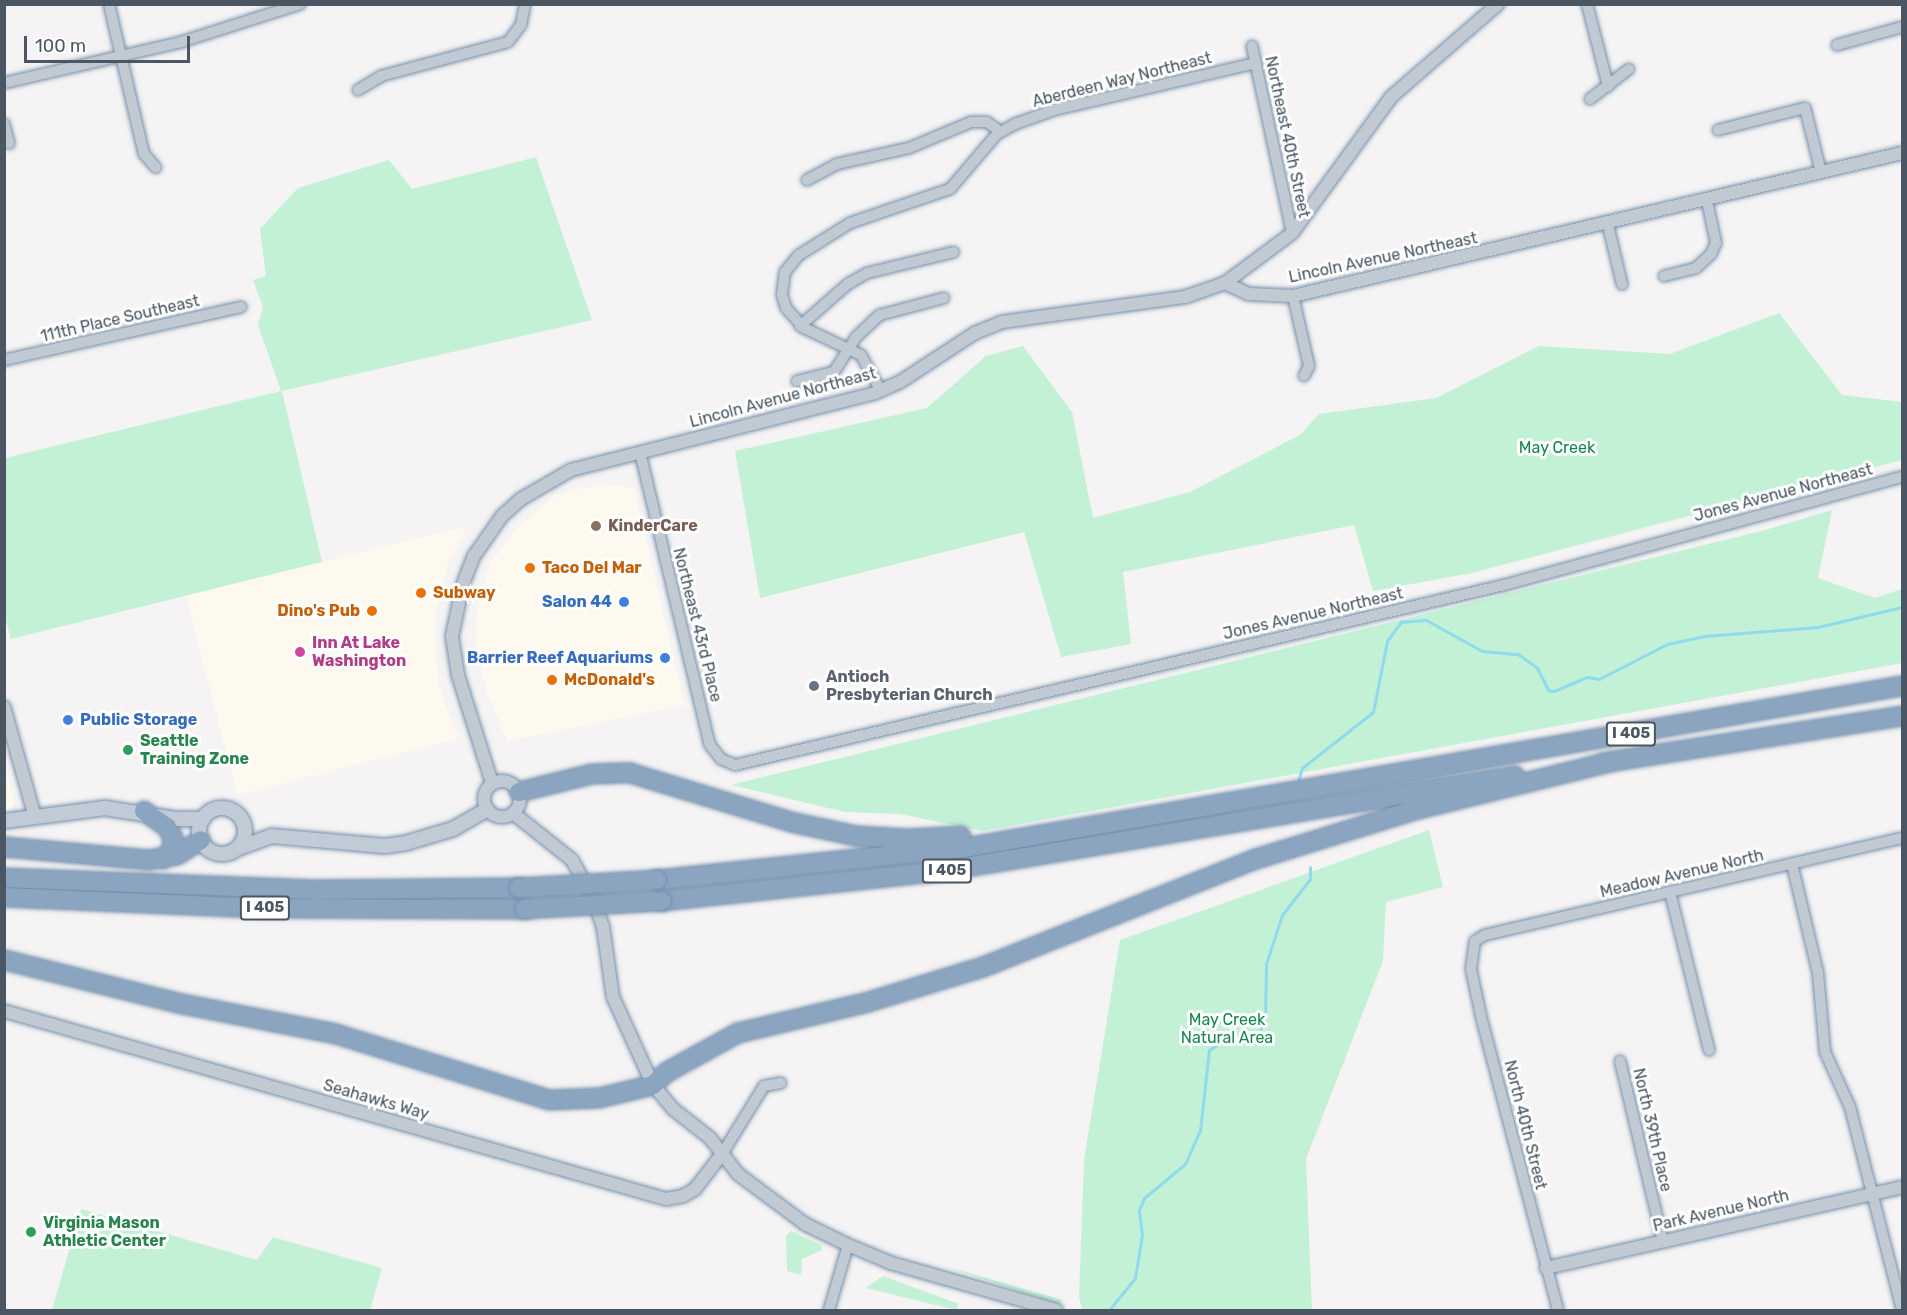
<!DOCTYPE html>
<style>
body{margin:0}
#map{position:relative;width:1907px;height:1315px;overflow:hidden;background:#f5f3f3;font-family:Rubik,sans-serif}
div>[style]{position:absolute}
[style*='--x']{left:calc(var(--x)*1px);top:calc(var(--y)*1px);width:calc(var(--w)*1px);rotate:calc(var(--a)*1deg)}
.commercial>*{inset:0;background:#fdf9ef}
.green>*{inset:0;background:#c3f1d5}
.stream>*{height:3px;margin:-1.5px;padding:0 1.5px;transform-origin:1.5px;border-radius:1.5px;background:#90daee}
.roads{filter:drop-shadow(0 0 2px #7690ad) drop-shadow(0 0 2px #7690ad)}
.minor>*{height:10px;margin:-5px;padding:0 5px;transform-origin:5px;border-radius:5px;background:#c1cad2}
.tertiary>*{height:12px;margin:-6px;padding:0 6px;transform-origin:6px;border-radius:6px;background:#c1cad2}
.tertiary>.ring{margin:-6px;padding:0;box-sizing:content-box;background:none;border:12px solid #c1cad2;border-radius:50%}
.secondary>*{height:14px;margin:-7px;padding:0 7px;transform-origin:7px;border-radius:7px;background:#c1cbd6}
.secondary>.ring{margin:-7px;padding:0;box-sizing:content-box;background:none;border:14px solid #c1cbd6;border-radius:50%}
.motorway>*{height:18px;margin:-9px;padding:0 9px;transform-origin:9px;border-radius:9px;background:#8ba5c1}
.bridges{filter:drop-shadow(0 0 2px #7690ad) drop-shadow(0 0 2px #7690ad)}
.motorway-bridge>*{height:18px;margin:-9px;padding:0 9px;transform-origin:9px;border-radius:9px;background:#8ba5c1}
.dots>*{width:16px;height:16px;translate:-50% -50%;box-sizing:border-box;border:3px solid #fff;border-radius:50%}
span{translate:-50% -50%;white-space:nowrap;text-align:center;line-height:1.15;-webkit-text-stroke:6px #fff;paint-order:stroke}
.shield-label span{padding:2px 4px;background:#fff;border:2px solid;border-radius:4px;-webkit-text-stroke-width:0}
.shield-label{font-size:15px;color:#4a5661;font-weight:700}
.street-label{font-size:16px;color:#4a5661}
.park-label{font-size:16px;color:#17864f}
.education-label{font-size:16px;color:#785e54;font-weight:700}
.left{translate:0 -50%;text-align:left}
.food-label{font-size:16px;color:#c56008;font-weight:700}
.right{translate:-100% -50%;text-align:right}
.shop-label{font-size:16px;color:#366cbe;font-weight:700}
.hotel-label{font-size:16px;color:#b23c85;font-weight:700}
.worship-label{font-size:16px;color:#5b616d;font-weight:700}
.leisure-label{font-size:16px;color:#27864d;font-weight:700}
.frame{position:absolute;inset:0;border:6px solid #4a5661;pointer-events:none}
.scale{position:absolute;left:24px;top:36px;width:166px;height:27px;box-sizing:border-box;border:3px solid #4a5661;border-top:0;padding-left:8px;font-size:18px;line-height:21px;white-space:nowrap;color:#4a5661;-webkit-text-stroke:4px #fff;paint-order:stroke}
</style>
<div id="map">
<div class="commercial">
<div style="clip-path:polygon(600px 484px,634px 488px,685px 705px,507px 741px,487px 693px,476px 646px,477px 608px,491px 562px,518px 528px,555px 495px)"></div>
<div style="clip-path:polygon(467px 526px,448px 564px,438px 599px,435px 630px,438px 683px,458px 739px,237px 795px,186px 595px)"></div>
<div style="clip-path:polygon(4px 761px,14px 802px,9px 816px,4px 818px)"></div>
</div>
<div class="green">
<div style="clip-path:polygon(536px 157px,592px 320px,282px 391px,322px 562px,11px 639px,4px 614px,5px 458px,281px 391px,258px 325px,263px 307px,253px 280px,266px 276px,260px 229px,298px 188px,389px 160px,412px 189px)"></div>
<div style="clip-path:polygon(1779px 313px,1842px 395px,1902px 402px,1902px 460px,1472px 573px,1373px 591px,1354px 525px,1123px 572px,1131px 644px,1061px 657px,1024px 532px,760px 598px,735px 451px,927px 408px,986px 356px,1023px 346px,1072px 412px,1093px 518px,1190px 492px,1300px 435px,1319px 414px,1436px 398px,1539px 346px,1670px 354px)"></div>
<div style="clip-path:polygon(1832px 510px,1818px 578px,1875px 598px,1902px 589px,1902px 663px,982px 831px,900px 814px,845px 812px,731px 785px,1765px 530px)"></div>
<div style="clip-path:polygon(1429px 830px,1443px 887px,1386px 902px,1383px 961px,1306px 1159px,1312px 1310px,1082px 1310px,1079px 1297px,1084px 1160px,1120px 940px)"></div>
<div style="clip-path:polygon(81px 1209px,257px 1260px,273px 1237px,382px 1268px,370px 1310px,52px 1310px)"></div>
<div style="clip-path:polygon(791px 1231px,821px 1245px,822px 1250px,802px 1259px,801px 1275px,787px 1271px,786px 1236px)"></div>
<div style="clip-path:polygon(948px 1267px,1063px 1300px,1059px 1304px,1035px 1297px)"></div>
<div style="clip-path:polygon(883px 1276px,959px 1304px,956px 1310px,866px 1288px)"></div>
</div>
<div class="stream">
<div style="--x:1297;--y:785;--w:18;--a:-74"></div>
<div style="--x:1302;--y:768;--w:90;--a:-38.3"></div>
<div style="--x:1373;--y:712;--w:72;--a:-78.8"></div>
<div style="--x:1387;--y:641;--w:24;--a:-54"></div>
<div style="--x:1401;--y:622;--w:25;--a:-5"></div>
<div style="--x:1426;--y:620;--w:64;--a:29"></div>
<div style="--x:1482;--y:651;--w:36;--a:5"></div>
<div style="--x:1518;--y:654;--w:24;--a:36"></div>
<div style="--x:1537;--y:668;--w:25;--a:63"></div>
<div style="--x:1548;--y:690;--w:6;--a:9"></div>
<div style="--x:1554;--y:691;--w:36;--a:-23"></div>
<div style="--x:1587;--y:677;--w:12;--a:9"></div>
<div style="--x:1599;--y:679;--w:76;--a:-27.2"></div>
<div style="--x:1667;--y:644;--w:38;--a:-12"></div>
<div style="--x:1704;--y:636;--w:114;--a:-4.5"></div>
<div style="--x:1818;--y:627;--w:86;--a:-13.4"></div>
<div style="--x:1109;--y:1310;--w:41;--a:-50.9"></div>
<div style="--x:1135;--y:1278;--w:44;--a:-80.8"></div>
<div style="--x:1142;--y:1235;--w:25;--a:-97"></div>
<div style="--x:1139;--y:1210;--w:13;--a:-67"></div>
<div style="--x:1144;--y:1198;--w:53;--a:-39.7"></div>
<div style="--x:1185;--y:1164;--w:36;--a:-66"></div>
<div style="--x:1200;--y:1131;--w:81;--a:-83.7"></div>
<div style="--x:1209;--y:1050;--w:24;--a:-33"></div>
<div style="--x:1229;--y:1037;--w:27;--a:13"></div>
<div style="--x:1255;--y:1043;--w:27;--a:-68"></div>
<div style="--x:1265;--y:1018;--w:54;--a:-88.9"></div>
<div style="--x:1266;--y:964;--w:52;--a:-71.9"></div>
<div style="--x:1282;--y:915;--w:46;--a:-52.1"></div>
<div style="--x:1310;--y:879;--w:12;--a:-90"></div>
</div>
<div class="roads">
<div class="minor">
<div style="--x:109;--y:4;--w:154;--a:76.9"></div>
<div style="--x:144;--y:154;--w:18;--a:49"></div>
<div style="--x:1587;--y:4;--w:85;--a:75.6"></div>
<div style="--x:1837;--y:45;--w:67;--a:-15.5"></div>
<div style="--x:1252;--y:46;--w:191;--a:77.9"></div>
<div style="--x:4;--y:83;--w:182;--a:-13"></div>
<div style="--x:181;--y:42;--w:125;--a:-17.7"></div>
<div style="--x:358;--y:90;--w:27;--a:-31"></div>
<div style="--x:381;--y:76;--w:131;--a:-15"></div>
<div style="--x:508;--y:42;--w:21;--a:-53"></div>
<div style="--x:521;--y:25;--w:21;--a:-79"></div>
<div style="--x:1590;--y:99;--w:49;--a:-37.6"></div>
<div style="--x:4;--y:124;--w:20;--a:75"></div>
<div style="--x:1718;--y:130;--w:90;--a:-14.2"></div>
<div style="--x:1805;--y:108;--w:66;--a:76"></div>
<div style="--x:807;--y:180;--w:34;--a:-28"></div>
<div style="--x:837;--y:164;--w:74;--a:-12.5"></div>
<div style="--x:909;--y:148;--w:67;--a:-22.8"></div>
<div style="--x:971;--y:122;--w:16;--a:0"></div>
<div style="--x:987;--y:122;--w:17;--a:36"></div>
<div style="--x:1608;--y:225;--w:61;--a:76.7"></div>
<div style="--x:1664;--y:276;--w:33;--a:-14"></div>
<div style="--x:1696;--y:268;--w:21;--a:-43"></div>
<div style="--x:1711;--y:254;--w:12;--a:-66"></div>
<div style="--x:1716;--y:243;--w:43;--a:-102.1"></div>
<div style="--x:1293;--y:296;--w:72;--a:77.1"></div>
<div style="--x:1309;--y:366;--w:11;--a:117"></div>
<div style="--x:800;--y:326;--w:64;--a:-41.2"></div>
<div style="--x:848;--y:284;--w:22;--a:-30"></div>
<div style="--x:867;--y:273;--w:89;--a:-13.6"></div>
<div style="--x:4;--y:360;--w:243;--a:-12.6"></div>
<div style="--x:797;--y:381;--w:38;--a:-14"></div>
<div style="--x:834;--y:372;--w:41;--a:-57.8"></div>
<div style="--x:856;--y:337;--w:33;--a:-43"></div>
<div style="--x:880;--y:315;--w:66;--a:-14.9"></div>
<div style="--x:881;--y:391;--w:41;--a:-119.1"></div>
<div style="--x:861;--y:355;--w:63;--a:-154.7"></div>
<div style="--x:804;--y:328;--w:27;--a:-132"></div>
<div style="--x:786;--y:308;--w:14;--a:-107"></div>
<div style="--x:782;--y:295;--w:23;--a:-83"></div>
<div style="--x:785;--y:272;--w:22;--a:-51"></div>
<div style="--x:799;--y:255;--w:60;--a:-32.1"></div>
<div style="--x:850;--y:223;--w:106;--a:-18.8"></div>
<div style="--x:950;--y:189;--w:72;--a:-49.5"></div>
<div style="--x:997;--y:134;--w:21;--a:-29"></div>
<div style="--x:1015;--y:124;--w:41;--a:-19.7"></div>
<div style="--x:1054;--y:110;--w:207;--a:-13.1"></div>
<div style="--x:640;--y:452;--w:301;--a:76.6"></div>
<div style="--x:710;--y:745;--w:18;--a:52"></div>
<div style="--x:721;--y:759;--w:15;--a:23"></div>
<div style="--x:735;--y:765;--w:790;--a:-13.17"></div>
<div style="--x:1504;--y:585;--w:412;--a:-15.2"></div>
<div style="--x:1792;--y:864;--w:112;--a:76.6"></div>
<div style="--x:1818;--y:973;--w:79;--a:84.9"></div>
<div style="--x:1825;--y:1052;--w:60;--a:65.6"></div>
<div style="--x:1850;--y:1107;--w:210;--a:75.6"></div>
<div style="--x:1670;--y:892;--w:163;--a:76.1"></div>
<div style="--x:1620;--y:1061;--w:185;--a:76.6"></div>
<div style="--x:722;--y:1154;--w:80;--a:-58.3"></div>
<div style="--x:764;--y:1086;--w:17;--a:-10"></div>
<div style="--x:829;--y:1310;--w:68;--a:-73.7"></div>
<div style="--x:1558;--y:1310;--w:304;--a:-104.7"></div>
<div style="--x:1481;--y:1016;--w:48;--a:-102"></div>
<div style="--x:1471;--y:969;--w:28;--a:-82"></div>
<div style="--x:1475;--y:941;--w:12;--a:-31"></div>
<div style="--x:1485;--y:935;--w:428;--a:-13.1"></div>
</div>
<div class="tertiary">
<div style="--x:1225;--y:283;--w:26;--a:25"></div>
<div style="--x:1249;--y:294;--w:44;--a:2.6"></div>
<div style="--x:1293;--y:296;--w:626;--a:-13.21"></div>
<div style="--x:4;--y:707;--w:114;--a:74.3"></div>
<div class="ring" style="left:484px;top:781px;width:24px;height:24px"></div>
<div style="--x:492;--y:783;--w:113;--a:-107.5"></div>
<div style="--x:458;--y:675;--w:39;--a:-99"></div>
<div style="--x:452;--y:636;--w:53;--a:-78.1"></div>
<div style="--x:463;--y:584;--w:30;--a:-69"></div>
<div style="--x:474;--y:556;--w:49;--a:-55"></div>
<div style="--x:502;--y:516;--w:25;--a:-42"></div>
<div style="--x:521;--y:499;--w:58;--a:-30.1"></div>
<div style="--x:571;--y:470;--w:314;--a:-14.2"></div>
<div style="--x:875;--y:393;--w:27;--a:-24"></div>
<div style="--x:900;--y:382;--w:90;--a:-33.2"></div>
<div style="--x:975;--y:333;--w:29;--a:-22"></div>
<div style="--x:1002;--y:322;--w:185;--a:-7.8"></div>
<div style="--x:1185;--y:297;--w:42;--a:-19.3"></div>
<div style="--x:1225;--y:283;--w:84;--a:-36.7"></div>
<div style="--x:1292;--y:233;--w:168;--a:-53.9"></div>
<div style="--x:1391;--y:97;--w:142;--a:-41"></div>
<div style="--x:513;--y:813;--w:75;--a:38.5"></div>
<div style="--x:572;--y:860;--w:43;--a:61.1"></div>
<div style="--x:593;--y:898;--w:31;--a:71"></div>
<div style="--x:603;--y:927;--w:71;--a:81.9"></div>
<div style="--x:613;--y:997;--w:97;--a:65.6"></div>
<div style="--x:653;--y:1085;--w:31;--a:50"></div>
<div style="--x:673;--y:1109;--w:47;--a:38.1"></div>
<div style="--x:710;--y:1138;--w:46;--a:52.1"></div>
<div style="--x:738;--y:1174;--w:84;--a:36.7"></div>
<div style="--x:805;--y:1224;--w:48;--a:26"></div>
<div style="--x:848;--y:1245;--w:47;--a:22.7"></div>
<div style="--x:891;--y:1263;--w:172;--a:15.9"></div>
<div style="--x:4;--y:1011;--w:688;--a:15.85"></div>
<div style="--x:666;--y:1199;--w:17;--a:-10"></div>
<div style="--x:683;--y:1196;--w:14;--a:-30"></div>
<div style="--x:695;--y:1189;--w:44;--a:-52.4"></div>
<div style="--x:1546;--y:1268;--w:365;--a:-12.8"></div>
</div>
<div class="secondary">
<div class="ring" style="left:199px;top:808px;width:32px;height:32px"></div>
<div style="--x:4;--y:821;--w:102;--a:-7.3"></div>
<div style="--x:105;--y:808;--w:71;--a:8.9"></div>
<div style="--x:175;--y:819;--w:28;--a:0"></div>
<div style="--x:236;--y:849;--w:37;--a:-20"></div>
<div style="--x:271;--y:836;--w:114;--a:5"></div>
<div style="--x:385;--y:846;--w:21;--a:-8"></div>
<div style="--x:406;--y:843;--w:49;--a:-16.6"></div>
<div style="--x:453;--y:829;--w:39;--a:-30"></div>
</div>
<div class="motorway">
<div style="--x:1602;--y:763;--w:304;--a:-8.9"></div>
<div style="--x:519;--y:792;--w:75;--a:-13.9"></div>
<div style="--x:592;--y:774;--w:38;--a:-2"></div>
<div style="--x:630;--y:773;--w:172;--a:16.9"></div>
<div style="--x:795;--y:823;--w:62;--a:12"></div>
<div style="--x:856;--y:836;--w:53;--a:3.2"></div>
<div style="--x:909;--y:839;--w:52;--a:-3.3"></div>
<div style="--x:144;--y:811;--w:28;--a:35"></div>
<div style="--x:167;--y:827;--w:13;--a:61"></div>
<div style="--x:173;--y:838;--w:12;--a:95"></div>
<div style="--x:172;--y:850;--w:13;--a:135"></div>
<div style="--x:4;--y:847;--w:146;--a:5.1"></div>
<div style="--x:149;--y:860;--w:28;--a:-10"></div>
<div style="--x:177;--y:855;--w:28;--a:-32"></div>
<div style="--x:4;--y:878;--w:307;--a:2.2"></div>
<div style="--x:311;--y:890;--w:208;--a:-0.6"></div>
<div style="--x:657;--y:880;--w:315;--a:-6"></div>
<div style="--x:970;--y:847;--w:946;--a:-9.8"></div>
<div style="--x:4;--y:897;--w:249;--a:2.5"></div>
<div style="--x:253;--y:908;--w:272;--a:0.2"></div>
<div style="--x:662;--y:901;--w:282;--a:-6.1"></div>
<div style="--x:942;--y:871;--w:581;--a:-9.41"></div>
<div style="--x:4;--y:960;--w:183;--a:13.9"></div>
<div style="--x:182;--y:1004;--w:157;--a:11"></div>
<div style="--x:336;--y:1034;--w:223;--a:17.2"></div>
<div style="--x:549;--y:1100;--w:50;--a:-2.3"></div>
<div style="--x:599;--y:1098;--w:56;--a:-13.5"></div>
<div style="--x:653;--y:1085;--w:19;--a:-43"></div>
<div style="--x:667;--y:1072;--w:81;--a:-28.8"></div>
<div style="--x:738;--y:1033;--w:130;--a:-13.3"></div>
<div style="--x:865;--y:1003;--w:123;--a:-17"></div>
<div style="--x:983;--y:967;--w:294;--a:-21.6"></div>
<div style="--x:1256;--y:859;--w:170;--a:-17.2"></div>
<div style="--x:1418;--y:809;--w:201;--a:-13.8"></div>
</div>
</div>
<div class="bridges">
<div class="motorway-bridge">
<div style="--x:519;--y:888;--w:138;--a:-3.3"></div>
<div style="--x:525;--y:909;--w:137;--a:-3.3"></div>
</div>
</div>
<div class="dots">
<div style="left:596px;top:526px;background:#8d6e63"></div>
<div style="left:530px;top:568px;background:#e8710a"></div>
<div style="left:421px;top:593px;background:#e8710a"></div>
<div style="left:624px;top:602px;background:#3f7fe0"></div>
<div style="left:372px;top:611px;background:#e8710a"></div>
<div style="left:300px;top:652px;background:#d1479c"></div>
<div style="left:665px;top:658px;background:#3f7fe0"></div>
<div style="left:552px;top:680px;background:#e8710a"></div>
<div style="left:814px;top:686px;background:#6b7280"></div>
<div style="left:68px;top:720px;background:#3f7fe0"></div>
<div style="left:128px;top:750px;background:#2e9e5b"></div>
<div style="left:31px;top:1232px;background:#2e9e5b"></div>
</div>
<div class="shield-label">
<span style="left:1631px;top:734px">I 405</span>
<span style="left:947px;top:871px">I 405</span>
<span style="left:265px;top:908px">I 405</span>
</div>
<div class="street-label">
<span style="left:1122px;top:80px;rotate:-14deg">Aberdeen Way Northeast</span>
<span style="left:1287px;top:137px;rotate:78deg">Northeast 40th Street</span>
<span style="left:1383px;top:258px;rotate:-12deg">Lincoln Avenue Northeast</span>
<span style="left:120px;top:319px;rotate:-13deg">111th Place Southeast</span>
<span style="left:783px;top:398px;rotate:-15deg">Lincoln Avenue Northeast</span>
<span style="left:1783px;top:493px;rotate:-15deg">Jones Avenue Northeast</span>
<span style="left:1313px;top:614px;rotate:-13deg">Jones Avenue Northeast</span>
<span style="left:697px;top:625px;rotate:76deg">Northeast 43rd Place</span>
<span style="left:1682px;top:874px;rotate:-13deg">Meadow Avenue North</span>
<span style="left:376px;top:1100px;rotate:16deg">Seahawks Way</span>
<span style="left:1525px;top:1125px;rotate:76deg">North 40th Street</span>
<span style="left:1652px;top:1130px;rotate:77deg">North 39th Place</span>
<span style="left:1721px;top:1211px;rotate:-13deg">Park Avenue North</span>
</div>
<div class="park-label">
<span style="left:1557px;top:448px">May Creek</span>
<span style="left:1227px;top:1029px">May Creek<br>Natural Area</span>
</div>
<div class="education-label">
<span class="left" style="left:608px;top:526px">KinderCare</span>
</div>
<div class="food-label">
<span class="left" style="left:542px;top:568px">Taco Del Mar</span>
<span class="left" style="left:433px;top:593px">Subway</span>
<span class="right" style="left:360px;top:611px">Dino's Pub</span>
<span class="left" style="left:564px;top:680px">McDonald's</span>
</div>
<div class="shop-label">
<span class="right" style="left:612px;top:602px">Salon 44</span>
<span class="right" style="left:653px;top:658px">Barrier Reef Aquariums</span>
<span class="left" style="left:80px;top:720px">Public Storage</span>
</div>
<div class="hotel-label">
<span class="left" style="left:312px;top:652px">Inn At Lake<br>Washington</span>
</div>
<div class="worship-label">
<span class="left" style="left:826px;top:686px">Antioch<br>Presbyterian Church</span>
</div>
<div class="leisure-label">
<span class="left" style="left:140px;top:750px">Seattle<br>Training Zone</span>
<span class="left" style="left:43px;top:1232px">Virginia Mason<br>Athletic Center</span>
</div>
<div class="frame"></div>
<div class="scale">100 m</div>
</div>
